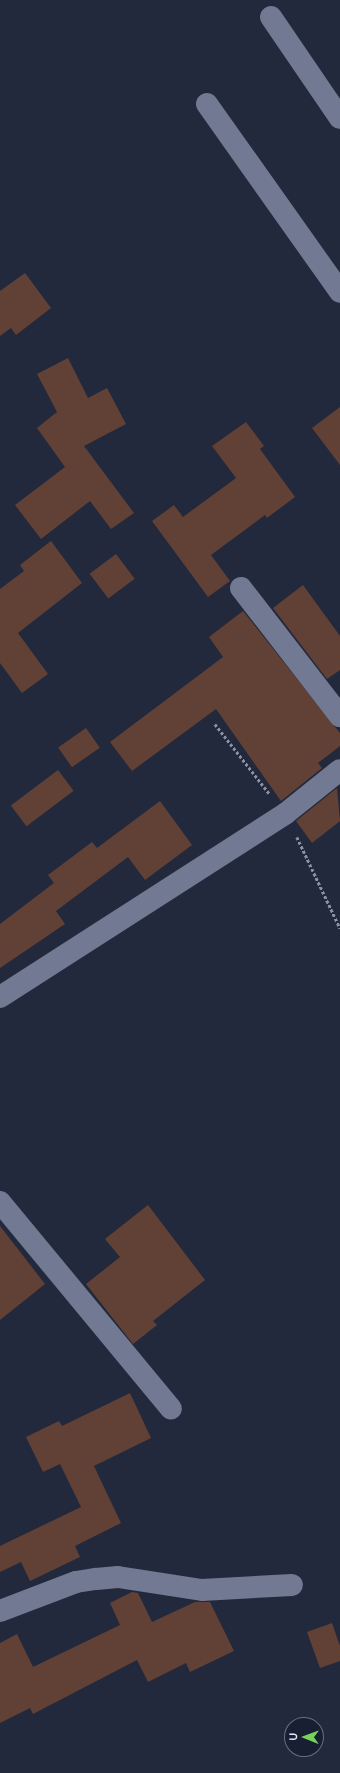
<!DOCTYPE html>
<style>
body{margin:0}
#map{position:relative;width:340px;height:1773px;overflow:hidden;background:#22293d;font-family:Cabin,sans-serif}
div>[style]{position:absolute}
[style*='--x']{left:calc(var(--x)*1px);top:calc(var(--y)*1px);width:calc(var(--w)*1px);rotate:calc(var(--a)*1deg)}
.building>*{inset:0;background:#614135;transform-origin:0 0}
.path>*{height:2.5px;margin-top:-1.25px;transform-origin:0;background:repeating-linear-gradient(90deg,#8b91a1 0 3px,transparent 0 5px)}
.minor>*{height:22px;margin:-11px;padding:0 11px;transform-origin:11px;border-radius:11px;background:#717a92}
span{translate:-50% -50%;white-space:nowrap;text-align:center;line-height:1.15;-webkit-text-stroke:4px #181f32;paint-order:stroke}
.north{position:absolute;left:284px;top:1717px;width:40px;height:40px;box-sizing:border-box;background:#181f32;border:1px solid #696f80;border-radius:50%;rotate:271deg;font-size:11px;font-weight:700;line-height:16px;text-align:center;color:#e2e7f5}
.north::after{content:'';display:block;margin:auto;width:14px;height:18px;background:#76d25a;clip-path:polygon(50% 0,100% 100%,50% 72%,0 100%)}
</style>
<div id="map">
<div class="building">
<div style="clip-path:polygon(25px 273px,51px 308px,16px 335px,11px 328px,0 336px,0 291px)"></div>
<div style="clip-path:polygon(68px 358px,88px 398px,107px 388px,126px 424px,84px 446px,134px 513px,111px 529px,90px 501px,41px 539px,15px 505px,65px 467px,37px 428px,57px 412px,37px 374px)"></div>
<div style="clip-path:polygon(340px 407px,340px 465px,312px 428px)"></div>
<div style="clip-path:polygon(246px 422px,264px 446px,260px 449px,295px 497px,267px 518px,265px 515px,211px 555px,230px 581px,208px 597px,152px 521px,174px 505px,183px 517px,236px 478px,212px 446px)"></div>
<div style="clip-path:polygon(51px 541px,82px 583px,18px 633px,48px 674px,22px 693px,0 663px,0 589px,24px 571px,20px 565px)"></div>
<div style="left:116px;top:554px;width:31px;height:33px;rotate:53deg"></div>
<div style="clip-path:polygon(303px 585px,340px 636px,340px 670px,327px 679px,273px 608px)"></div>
<div style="clip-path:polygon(243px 611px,340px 733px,340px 746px,318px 763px,322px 768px,281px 801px,216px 709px,132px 771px,110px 742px,223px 657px,209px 637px)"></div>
<div style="left:86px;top:728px;width:24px;height:34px;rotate:55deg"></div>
<div style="left:58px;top:770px;width:26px;height:59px;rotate:53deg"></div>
<div style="clip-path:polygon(337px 788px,340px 821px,312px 843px,296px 821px)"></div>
<div style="clip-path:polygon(160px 801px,192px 845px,145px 880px,128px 857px,56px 911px,65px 924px,0 968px,0 924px,54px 883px,48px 875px,92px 842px,97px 848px)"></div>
<div style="clip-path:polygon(148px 1205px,205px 1280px,153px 1321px,157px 1325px,133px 1344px,86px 1284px,120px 1257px,105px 1239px)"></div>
<div style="clip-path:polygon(0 1226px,45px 1284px,0 1320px)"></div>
<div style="clip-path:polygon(130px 1393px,151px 1438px,94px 1466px,121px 1523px,75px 1546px,80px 1557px,30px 1581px,21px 1562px,0 1572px,0 1546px,81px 1507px,60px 1464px,43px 1472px,26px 1437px,59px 1421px,62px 1426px)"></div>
<div style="clip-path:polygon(132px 1592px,138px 1593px,152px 1622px,195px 1602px,210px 1602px,234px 1651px,190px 1672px,186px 1663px,148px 1682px,137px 1660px,33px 1714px,30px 1708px,0 1723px,0 1643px,17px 1634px,33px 1667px,120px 1625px,110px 1603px)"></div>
<div style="clip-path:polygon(332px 1623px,340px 1646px,340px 1661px,320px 1668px,307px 1632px)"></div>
</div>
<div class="path">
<div style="--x:215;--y:724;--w:88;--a:52"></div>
<div style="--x:297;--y:837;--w:101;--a:64.7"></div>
</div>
<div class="minor">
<div style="--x:271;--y:17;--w:122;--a:55.7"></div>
<div style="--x:207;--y:104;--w:230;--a:54.7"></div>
<div style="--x:241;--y:588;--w:162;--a:52.3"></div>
<div style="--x:0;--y:997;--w:339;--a:-32.7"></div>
<div style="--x:285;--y:814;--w:70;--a:-38.7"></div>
<div style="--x:0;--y:1202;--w:268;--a:50.4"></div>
<div style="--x:0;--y:1611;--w:81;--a:-20.9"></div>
<div style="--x:76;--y:1582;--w:20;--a:-9"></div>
<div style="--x:96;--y:1579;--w:22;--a:-5"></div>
<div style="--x:118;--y:1577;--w:85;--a:8.8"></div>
<div style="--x:202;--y:1590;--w:90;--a:-3.2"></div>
</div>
<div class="north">U</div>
</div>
